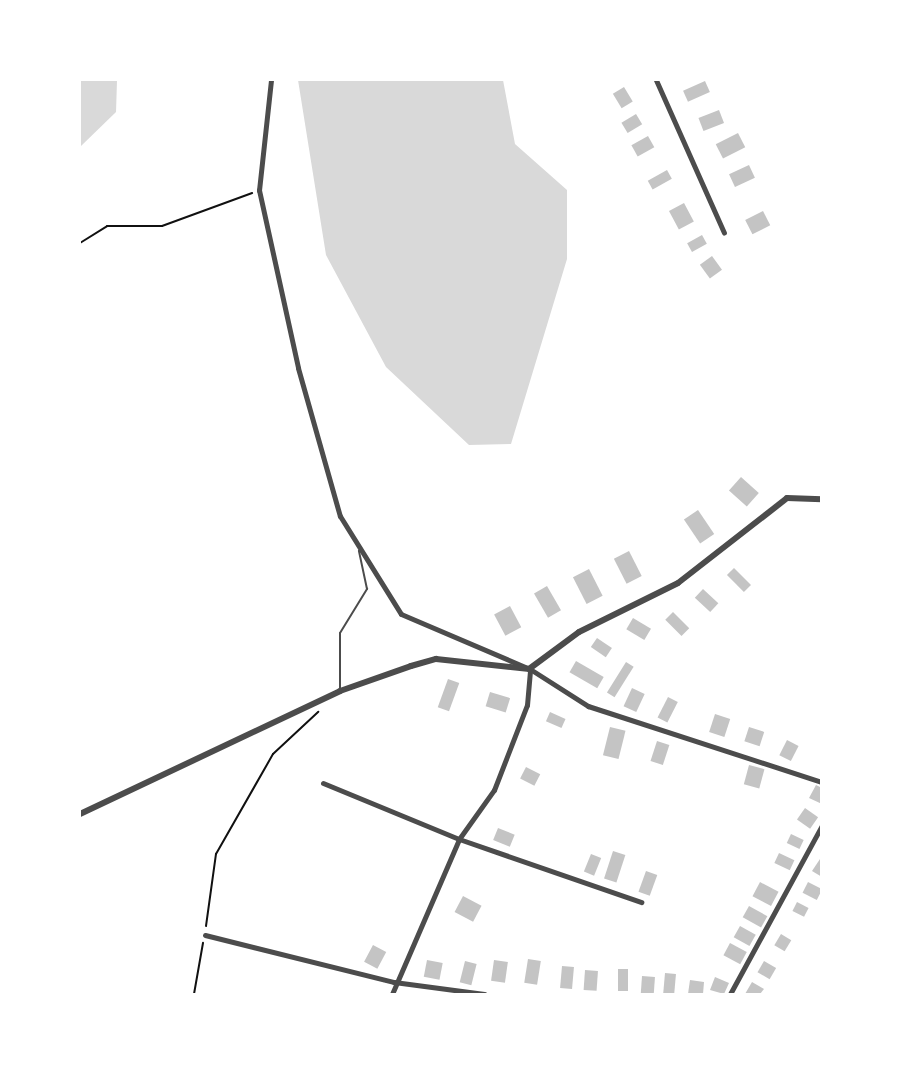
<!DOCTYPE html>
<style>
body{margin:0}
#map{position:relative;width:901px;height:1074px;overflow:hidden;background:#fff;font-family:Arial,sans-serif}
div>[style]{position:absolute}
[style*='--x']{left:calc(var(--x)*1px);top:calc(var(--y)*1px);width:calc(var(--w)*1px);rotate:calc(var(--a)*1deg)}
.water>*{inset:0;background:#d9d9d9}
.building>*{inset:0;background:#c4c4c4;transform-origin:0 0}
.path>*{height:2px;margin:-1px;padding:0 1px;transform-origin:1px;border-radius:1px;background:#111}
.service>*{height:2px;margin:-1px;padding:0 1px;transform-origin:1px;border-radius:1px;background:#4c4c4c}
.minor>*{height:5px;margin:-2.5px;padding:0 2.5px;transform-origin:2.5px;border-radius:2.5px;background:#4c4c4c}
.tertiary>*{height:6px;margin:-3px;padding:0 3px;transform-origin:3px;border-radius:3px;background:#4c4c4c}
span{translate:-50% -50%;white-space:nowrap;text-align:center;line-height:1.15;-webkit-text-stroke:6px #fff;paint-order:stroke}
.frame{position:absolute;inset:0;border:81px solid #fff;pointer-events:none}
</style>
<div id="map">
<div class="water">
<div style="clip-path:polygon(80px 80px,117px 80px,116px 112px,80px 147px)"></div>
<div style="clip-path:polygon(298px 80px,503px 80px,515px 144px,567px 190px,567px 259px,511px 444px,469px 445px,386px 367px,326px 255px)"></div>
</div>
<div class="building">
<div style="left:705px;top:81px;width:12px;height:24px;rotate:66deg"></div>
<div style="left:624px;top:87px;width:17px;height:13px;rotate:59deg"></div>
<div style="left:719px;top:110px;width:14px;height:22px;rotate:69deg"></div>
<div style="left:636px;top:114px;width:12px;height:17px;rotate:59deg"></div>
<div style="left:738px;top:133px;width:16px;height:25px;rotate:63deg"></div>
<div style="left:648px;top:136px;width:13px;height:19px;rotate:61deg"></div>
<div style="left:749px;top:165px;width:14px;height:22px;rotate:65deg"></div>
<div style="left:667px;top:170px;width:10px;height:22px;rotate:61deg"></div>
<div style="left:684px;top:203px;width:21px;height:17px;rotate:62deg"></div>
<div style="left:763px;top:211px;width:16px;height:20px;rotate:63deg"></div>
<div style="left:702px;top:235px;width:10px;height:17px;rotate:61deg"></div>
<div style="left:712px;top:256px;width:17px;height:15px;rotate:54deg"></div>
<div style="left:741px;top:477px;width:24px;height:18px;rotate:42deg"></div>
<div style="left:698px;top:510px;width:29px;height:17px;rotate:56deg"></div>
<div style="left:629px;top:551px;width:28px;height:17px;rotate:63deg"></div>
<div style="left:734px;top:568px;width:24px;height:10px;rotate:45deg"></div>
<div style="left:589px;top:569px;width:30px;height:18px;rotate:63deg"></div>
<div style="left:547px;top:586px;width:28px;height:15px;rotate:60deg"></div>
<div style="left:703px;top:589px;width:21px;height:12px;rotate:43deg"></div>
<div style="left:510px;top:606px;width:24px;height:18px;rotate:62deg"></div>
<div style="left:673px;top:612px;width:23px;height:11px;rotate:45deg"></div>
<div style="left:633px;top:618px;width:21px;height:13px;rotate:31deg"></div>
<div style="left:597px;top:638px;width:18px;height:11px;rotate:34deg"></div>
<div style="left:576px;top:661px;width:32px;height:13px;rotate:30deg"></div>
<div style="left:626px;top:662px;width:9px;height:36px;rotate:32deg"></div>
<div style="left:448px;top:679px;width:12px;height:30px;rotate:20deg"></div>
<div style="left:632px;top:688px;width:14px;height:20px;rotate:25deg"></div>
<div style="left:490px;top:692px;width:21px;height:15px;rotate:17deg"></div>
<div style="left:668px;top:697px;width:11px;height:23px;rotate:27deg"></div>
<div style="left:550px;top:712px;width:17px;height:10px;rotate:24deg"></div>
<div style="left:715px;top:714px;width:16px;height:19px;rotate:18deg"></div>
<div style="left:610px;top:727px;width:16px;height:29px;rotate:14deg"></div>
<div style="left:749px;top:727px;width:16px;height:15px;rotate:18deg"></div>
<div style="left:787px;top:740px;width:13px;height:17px;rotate:27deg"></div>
<div style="left:657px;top:741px;width:13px;height:21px;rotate:18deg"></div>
<div style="left:749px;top:765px;width:16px;height:20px;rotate:15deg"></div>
<div style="left:526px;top:767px;width:16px;height:13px;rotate:27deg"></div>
<div style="clip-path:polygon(816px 785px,822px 788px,822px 804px,809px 798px)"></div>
<div style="left:805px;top:808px;width:16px;height:14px;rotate:35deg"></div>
<div style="left:498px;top:828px;width:18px;height:13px;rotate:22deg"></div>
<div style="left:791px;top:834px;width:14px;height:10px;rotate:25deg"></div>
<div style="left:613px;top:851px;width:13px;height:29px;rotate:18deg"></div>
<div style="left:779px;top:853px;width:17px;height:11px;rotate:25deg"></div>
<div style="left:591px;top:854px;width:11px;height:19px;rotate:22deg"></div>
<div style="clip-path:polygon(820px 859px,822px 860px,822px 877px,812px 871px)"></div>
<div style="left:646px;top:871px;width:12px;height:22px;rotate:20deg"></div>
<div style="left:760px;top:882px;width:21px;height:16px;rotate:28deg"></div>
<div style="left:808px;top:882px;width:16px;height:12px;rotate:27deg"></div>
<div style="left:463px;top:896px;width:21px;height:18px;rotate:28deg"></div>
<div style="left:797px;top:902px;width:13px;height:10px;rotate:27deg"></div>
<div style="left:749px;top:906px;width:21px;height:13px;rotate:29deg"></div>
<div style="left:740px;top:926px;width:18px;height:13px;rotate:29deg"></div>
<div style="left:781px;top:934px;width:12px;height:13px;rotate:31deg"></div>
<div style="left:730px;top:943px;width:19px;height:14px;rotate:28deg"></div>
<div style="left:373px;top:945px;width:15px;height:19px;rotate:28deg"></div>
<div style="left:528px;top:959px;width:13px;height:24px;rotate:9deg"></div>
<div style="left:427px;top:960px;width:16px;height:17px;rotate:11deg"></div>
<div style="left:494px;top:960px;width:14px;height:21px;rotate:8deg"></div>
<div style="left:465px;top:961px;width:12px;height:22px;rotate:14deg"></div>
<div style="left:764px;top:961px;width:14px;height:13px;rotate:30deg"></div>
<div style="left:562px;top:966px;width:12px;height:22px;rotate:5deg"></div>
<div style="left:618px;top:969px;width:10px;height:22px"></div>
<div style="left:585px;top:970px;width:13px;height:20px;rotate:4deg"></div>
<div style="left:665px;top:973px;width:11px;height:21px;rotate:5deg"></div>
<div style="left:642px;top:976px;width:13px;height:17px;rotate:4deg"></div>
<div style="clip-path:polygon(715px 977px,729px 983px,724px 994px,710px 990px)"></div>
<div style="clip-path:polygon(690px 980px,704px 982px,703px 994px,688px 994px)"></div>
<div style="clip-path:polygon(752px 982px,764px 989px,760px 994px,745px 994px)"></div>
</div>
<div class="path">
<div style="--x:80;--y:243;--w:32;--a:-32"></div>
<div style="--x:107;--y:226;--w:55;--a:0"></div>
<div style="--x:162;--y:226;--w:96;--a:-20.1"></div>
<div style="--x:206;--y:926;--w:73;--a:-82.1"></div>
<div style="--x:216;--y:854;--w:115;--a:-60.3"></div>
<div style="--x:273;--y:754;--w:62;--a:-43"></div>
<div style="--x:194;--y:994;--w:52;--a:-80"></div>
</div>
<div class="service">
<div style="--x:340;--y:689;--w:56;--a:-90"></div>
<div style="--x:340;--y:633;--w:52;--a:-58.5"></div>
<div style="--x:367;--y:589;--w:39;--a:-102"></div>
</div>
<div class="minor">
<div style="--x:271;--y:80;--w:111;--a:96.2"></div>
<div style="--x:259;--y:190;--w:182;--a:77.6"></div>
<div style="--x:298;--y:368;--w:154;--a:74.2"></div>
<div style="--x:340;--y:516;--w:115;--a:58.1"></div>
<div style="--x:401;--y:614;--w:140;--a:23.1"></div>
<div style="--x:530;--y:669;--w:69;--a:32.5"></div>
<div style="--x:588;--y:706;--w:246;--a:18"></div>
<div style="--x:656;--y:80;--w:167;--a:66"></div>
<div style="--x:323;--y:783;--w:147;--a:22.4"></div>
<div style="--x:459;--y:839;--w:193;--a:19.1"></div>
<div style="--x:205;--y:935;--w:195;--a:14"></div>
<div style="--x:394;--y:982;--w:91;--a:7.6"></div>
<div style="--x:392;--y:994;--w:169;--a:-66.6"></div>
<div style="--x:459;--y:839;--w:60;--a:-54.5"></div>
<div style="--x:494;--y:790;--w:91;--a:-68.8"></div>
<div style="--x:527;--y:705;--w:36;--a:-85"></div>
<div style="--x:730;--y:994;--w:192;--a:-61.4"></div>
</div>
<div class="tertiary">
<div style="--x:80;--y:814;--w:288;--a:-25.3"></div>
<div style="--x:340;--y:691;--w:75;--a:-19.4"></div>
<div style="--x:411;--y:666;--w:26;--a:-16"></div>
<div style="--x:436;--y:659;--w:94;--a:6.1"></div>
<div style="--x:529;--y:669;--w:62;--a:-36.5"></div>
<div style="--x:579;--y:632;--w:110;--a:-26.3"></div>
<div style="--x:678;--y:583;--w:138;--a:-37.9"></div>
<div style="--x:787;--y:498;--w:35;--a:2"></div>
</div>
<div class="frame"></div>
</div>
